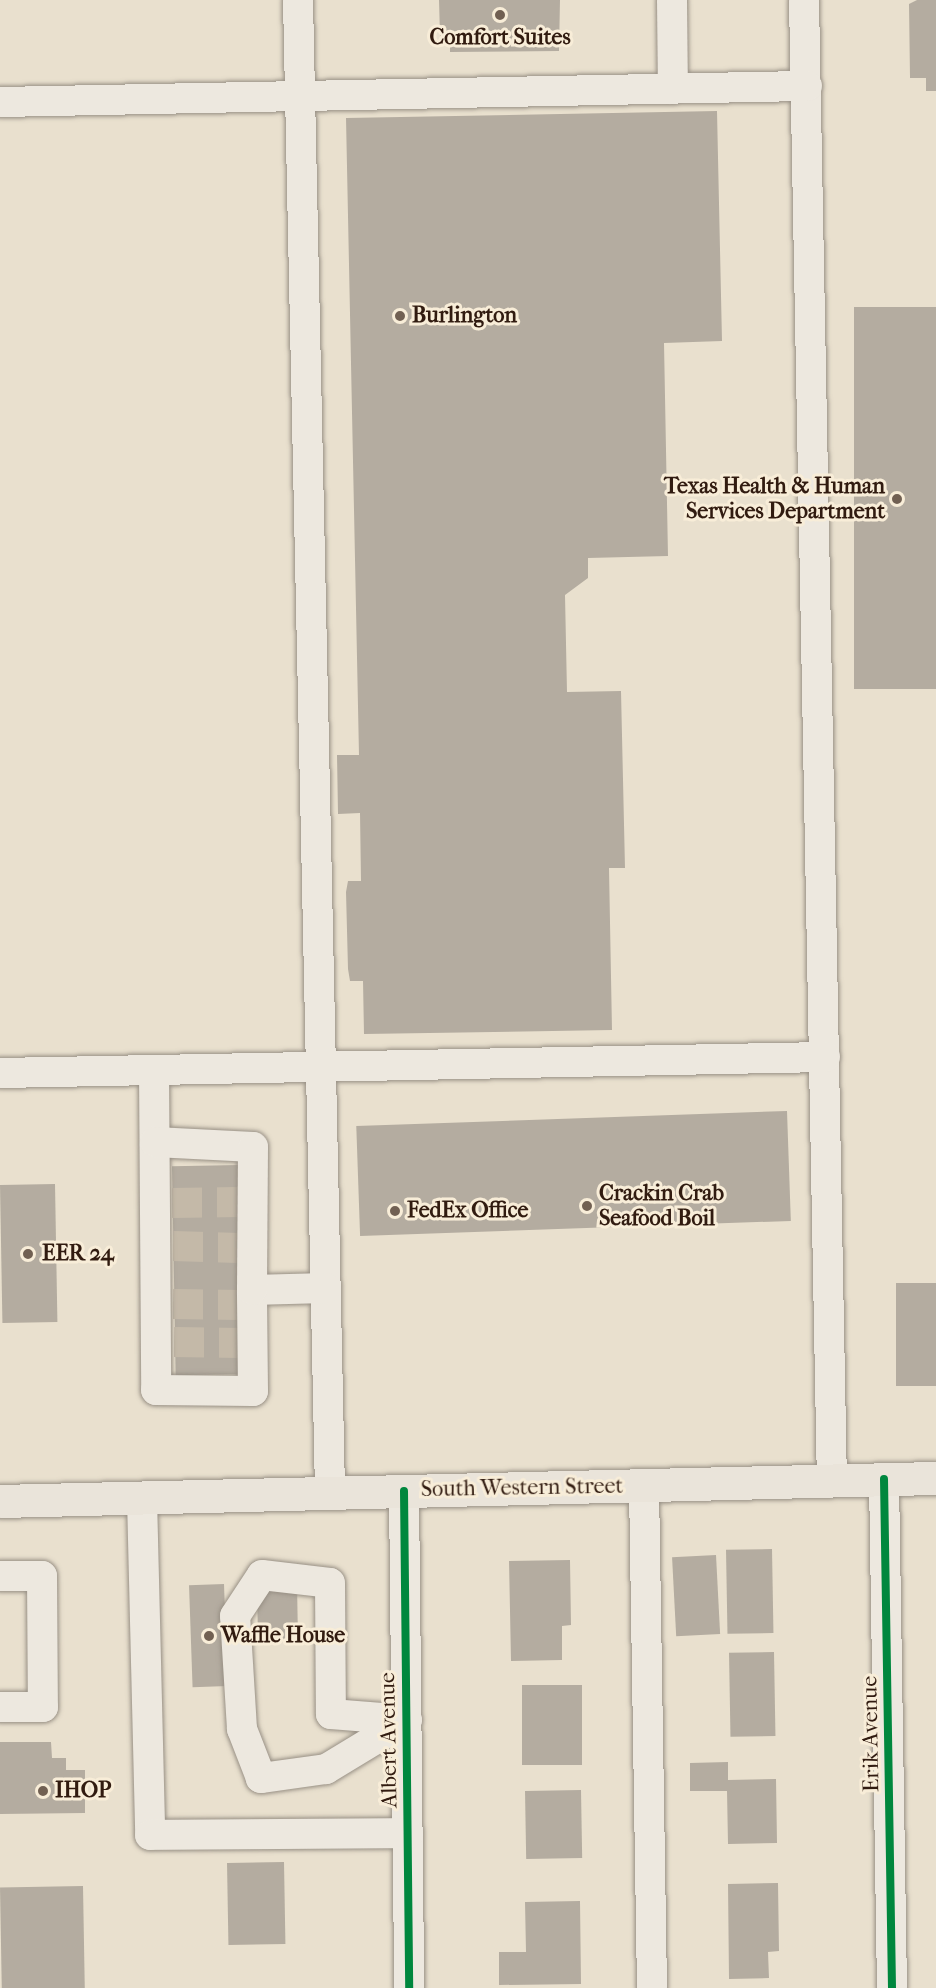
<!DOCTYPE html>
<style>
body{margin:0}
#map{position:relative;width:936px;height:1988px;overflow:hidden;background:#e9e0ce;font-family:"IM FELL French Canon",serif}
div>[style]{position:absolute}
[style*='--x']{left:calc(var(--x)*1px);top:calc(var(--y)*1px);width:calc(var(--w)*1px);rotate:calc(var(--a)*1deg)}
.building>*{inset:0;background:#b4aca0;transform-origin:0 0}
.minor-tunnel>*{height:30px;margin-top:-15px;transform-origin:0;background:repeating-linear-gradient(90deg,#c4b9a8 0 30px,transparent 0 45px)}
.roads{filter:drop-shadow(0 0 2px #989085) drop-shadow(0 0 2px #989085)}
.minor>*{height:30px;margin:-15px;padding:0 15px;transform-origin:15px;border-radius:15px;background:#ede8df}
.major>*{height:33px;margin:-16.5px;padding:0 16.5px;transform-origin:16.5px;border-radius:16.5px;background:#eae4da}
.cycleway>*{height:8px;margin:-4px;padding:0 4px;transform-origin:4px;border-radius:4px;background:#00873e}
.dots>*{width:16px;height:16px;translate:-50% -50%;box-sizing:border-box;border:3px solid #f8edd8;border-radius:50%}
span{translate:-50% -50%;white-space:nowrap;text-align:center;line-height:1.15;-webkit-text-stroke:6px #f8edd8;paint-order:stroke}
.poi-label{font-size:22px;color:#311b10;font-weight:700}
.left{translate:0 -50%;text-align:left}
.right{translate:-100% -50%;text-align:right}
.street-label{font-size:22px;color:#311b10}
</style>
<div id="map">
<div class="building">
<div style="clip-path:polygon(439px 0,560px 0,559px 51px,450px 52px,450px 37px,440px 36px)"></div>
<div style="clip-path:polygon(917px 0,936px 0,936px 91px,926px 91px,926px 78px,910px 78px,909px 4px)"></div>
<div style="clip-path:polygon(717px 111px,722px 341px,664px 343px,668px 556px,588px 558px,588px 578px,565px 595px,567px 692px,621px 691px,625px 868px,609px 868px,612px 1030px,364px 1034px,363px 981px,350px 981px,348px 969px,346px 892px,348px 881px,361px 881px,360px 813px,338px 814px,337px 755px,359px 755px,346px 118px)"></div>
<div style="left:936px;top:307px;width:382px;height:82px;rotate:90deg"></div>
<div style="left:787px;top:1111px;width:110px;height:431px;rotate:88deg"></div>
<div style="left:239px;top:1165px;width:209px;height:67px;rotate:89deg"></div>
<div style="left:55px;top:1184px;width:138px;height:55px;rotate:89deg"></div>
<div style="left:936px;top:1283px;width:103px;height:40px;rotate:90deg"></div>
<div style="left:772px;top:1549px;width:84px;height:46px;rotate:89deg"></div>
<div style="left:716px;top:1555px;width:79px;height:44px;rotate:87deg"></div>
<div style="clip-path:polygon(570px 1560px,571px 1625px,562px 1626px,562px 1660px,511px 1661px,509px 1561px)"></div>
<div style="left:297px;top:1583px;width:56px;height:40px;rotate:89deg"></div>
<div style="left:224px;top:1584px;width:102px;height:35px;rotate:88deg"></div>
<div style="left:774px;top:1652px;width:84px;height:45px;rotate:89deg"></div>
<div style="left:522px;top:1685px;width:60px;height:80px"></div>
<div style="clip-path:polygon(0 1742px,51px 1742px,52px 1758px,66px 1758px,66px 1770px,85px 1770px,85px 1813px,0 1814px)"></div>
<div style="clip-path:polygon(728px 1762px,728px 1780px,776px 1779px,777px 1843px,728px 1844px,727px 1791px,690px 1791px,690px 1763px)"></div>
<div style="left:581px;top:1790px;width:68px;height:56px;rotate:89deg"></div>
<div style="left:284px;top:1862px;width:82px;height:57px;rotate:89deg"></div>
<div style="clip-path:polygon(778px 1883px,779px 1951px,768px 1952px,769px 1978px,729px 1979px,728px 1884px)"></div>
<div style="left:83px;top:1886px;width:102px;height:83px;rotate:89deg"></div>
<div style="clip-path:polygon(580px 1901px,581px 1984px,499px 1985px,499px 1952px,526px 1952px,525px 1902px)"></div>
</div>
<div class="minor-tunnel">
<div style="--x:172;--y:1203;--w:67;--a:-0.9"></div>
<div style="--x:173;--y:1246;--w:66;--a:1.7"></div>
<div style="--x:173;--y:1304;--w:67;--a:0.9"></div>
<div style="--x:174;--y:1342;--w:66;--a:0.9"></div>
</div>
<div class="roads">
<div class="minor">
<div style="--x:298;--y:0;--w:1493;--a:88.77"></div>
<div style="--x:672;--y:0;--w:89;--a:89.4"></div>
<div style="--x:804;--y:0;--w:1481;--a:88.92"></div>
<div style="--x:0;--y:102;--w:807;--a:-1.14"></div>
<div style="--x:154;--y:1070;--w:320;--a:89.6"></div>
<div style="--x:156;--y:1390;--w:97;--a:0.6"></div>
<div style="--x:253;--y:1391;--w:101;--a:-90.6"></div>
<div style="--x:252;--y:1290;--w:74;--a:-1.5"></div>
<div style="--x:0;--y:1073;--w:825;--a:-1.11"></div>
<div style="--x:155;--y:1142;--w:98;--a:2.9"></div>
<div style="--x:253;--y:1147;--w:143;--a:90.4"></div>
<div style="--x:884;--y:1479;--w:509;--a:89.1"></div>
<div style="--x:644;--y:1485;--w:503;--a:89.09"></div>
<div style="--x:404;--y:1491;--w:497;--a:89.4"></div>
<div style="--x:142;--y:1498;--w:337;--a:88.6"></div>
<div style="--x:150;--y:1835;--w:258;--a:-0.4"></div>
<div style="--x:262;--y:1575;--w:68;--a:6.7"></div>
<div style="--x:330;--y:1583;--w:131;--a:89.6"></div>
<div style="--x:331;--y:1714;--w:76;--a:4.5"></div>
<div style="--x:407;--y:1720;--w:95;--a:148.8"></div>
<div style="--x:326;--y:1769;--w:66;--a:172.1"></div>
<div style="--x:261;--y:1778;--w:53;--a:-111.2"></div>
<div style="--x:242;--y:1729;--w:113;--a:-93.5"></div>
<div style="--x:235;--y:1616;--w:49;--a:-56.6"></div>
<div style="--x:0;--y:1576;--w:42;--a:0"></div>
<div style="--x:42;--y:1576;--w:131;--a:89.6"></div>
<div style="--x:43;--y:1707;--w:43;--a:180"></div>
</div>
<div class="major">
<div style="--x:0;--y:1501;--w:936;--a:-1.41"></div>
</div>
</div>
<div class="cycleway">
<div style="--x:884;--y:1479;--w:509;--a:89.1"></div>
<div style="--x:404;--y:1491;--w:497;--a:89.4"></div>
</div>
<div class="dots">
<div style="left:500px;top:15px;background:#716052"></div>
<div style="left:400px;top:316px;background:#716052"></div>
<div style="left:897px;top:499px;background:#716052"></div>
<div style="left:587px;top:1206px;background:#716052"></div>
<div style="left:395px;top:1211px;background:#716052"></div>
<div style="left:28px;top:1254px;background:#716052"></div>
<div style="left:209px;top:1636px;background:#716052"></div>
<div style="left:43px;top:1791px;background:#716052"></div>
</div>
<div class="poi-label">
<span style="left:500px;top:38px">Comfort Suites</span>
<span class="left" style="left:412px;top:316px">Burlington</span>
<span class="right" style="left:885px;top:499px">Texas Health &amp; Human<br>Services Department</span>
<span class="left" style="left:599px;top:1206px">Crackin Crab<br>Seafood Boil</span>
<span class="left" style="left:407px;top:1211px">FedEx Office</span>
<span class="left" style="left:42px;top:1254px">EER 24</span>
<span class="left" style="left:221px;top:1636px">Waffle House</span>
<span class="left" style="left:55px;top:1791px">IHOP</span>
</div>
<div class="street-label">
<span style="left:522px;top:1488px;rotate:-1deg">South Western Street</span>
<span style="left:871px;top:1734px;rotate:-91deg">Erik Avenue</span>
<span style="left:389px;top:1740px;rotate:-91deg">Albert Avenue</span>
</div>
</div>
